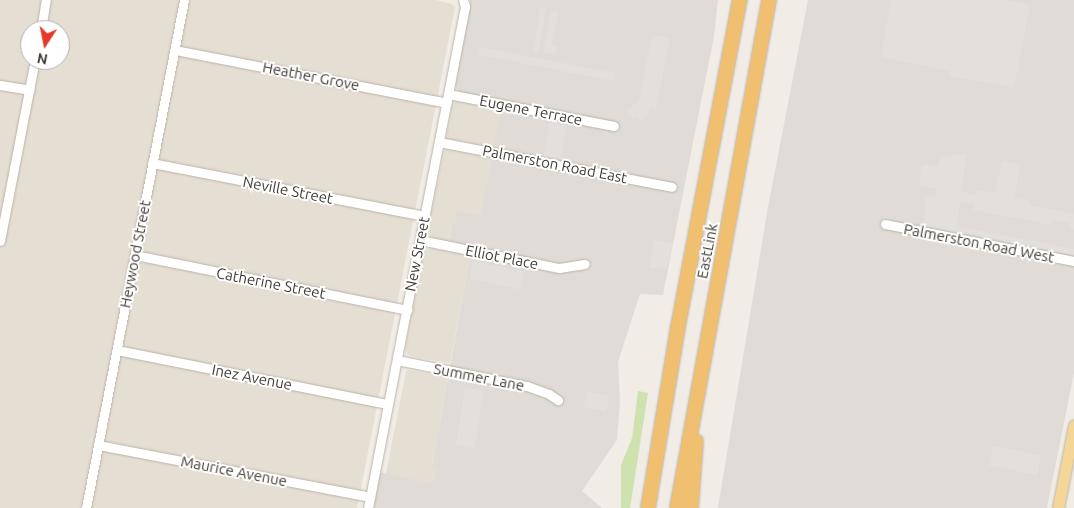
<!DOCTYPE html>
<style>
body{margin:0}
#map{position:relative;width:1074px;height:508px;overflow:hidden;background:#f1ece5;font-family:Ubuntu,sans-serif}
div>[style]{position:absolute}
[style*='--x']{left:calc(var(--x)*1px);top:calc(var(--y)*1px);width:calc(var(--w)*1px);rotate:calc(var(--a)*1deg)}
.residential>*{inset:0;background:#e4ded3}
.industrial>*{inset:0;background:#e0dbd6}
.green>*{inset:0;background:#cee2b0}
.parking>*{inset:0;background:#e2dfdd;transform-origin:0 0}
.roads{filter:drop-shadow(0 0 1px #bbb3a8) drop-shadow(0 0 1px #bbb3a8)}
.minor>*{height:9px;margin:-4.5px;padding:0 4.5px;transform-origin:4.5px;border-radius:4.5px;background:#fff}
.major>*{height:11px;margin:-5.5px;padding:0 5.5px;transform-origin:5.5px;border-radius:5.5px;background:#f5d699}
.highway>*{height:14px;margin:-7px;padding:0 7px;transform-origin:7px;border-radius:7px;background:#f1bf70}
span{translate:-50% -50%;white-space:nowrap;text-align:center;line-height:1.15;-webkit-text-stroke:4px #fff;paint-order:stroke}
.street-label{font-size:15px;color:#423c35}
.north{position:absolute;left:20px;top:20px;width:50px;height:50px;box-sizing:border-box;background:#fff;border:1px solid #b3b1ae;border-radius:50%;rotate:191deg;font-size:14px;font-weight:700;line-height:20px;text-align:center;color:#423c35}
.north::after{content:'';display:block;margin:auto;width:18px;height:22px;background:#e63826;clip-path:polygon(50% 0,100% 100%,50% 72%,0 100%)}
</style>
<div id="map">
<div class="residential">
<div style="clip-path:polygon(evenodd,0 0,436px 0,452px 4px,455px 7px,357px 508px,0 508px,0 0,30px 30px,60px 30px,60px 60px,30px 60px,30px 30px)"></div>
<div style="clip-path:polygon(459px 100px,501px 108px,494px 148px,446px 139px,452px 106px,453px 103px)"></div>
<div style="clip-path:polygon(448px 148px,492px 156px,480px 216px,452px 224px,448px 242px,435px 240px,427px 233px,444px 151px)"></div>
<div style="clip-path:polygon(432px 248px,470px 256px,450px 363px,413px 357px,407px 354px,405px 349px,422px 256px,426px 250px)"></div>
<div style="clip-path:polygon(408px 370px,448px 377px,432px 465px,437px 467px,434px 483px,386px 474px,406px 371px)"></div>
</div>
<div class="industrial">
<div style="clip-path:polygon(470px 0,718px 0,714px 36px,663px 295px,640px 294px,618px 362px,620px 401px,617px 440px,582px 491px,602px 508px,372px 508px,379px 472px,433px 483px,437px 467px,432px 466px,470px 256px,447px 251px,452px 224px,455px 224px,457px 211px,480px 216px,501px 109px,461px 93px,455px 87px)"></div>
<div style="clip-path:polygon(808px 0,1074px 0,1074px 373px,1047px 508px,718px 508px,768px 207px)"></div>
</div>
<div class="green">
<div style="clip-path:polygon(638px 391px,648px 393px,630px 508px,621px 508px,621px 465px,632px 438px)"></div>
</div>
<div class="parking">
<div style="clip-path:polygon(891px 0,1007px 0,1030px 5px,1014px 88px,949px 76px,950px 71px,881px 57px)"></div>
<div style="left:540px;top:8px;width:6px;height:44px;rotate:9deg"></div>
<div style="clip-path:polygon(551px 10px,558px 12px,552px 45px,557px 46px,556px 54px,543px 52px)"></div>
<div style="clip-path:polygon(652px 35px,670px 38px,656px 109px,650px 108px,648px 116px,642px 121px,637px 117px,633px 120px,625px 111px,639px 101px)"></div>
<div style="left:480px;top:47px;width:138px;height:8px;rotate:11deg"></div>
<div style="left:549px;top:123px;width:18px;height:35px;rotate:9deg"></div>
<div style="clip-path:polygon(967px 154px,961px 191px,976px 195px,977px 190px,995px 193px,1002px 161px,1020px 165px,1014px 198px,1030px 201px,1030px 205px,1074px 214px,1074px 230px,1070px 229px,1070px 223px,1053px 220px,1052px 225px,973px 210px,974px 204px,960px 201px,957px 226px,1074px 249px,1074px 256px,924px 227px,925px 196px,936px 197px,937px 189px,919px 186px,922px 165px,938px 166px,940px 156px)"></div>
<div style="clip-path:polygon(654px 240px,673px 243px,667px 269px,649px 268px)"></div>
<div style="left:473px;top:261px;width:52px;height:18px;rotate:12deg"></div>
<div style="left:465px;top:388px;width:19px;height:58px;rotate:9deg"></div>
<div style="left:587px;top:391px;width:23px;height:16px;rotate:13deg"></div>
<div style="left:993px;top:446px;width:49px;height:20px;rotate:11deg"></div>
</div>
<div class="roads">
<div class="minor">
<div style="--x:41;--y:30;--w:30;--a:-81"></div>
<div style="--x:175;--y:50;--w:277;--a:11"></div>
<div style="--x:0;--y:85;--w:30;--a:9"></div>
<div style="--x:448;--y:94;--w:169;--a:10.9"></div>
<div style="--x:439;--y:142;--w:237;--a:10.9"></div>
<div style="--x:152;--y:163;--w:277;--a:11"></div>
<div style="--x:885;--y:224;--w:193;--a:11.1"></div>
<div style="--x:420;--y:240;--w:142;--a:11.4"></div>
<div style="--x:559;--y:268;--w:26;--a:-9"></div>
<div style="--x:0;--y:241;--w:184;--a:-79.1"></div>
<div style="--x:135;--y:255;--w:278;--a:11.4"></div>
<div style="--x:117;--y:350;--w:276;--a:11.3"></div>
<div style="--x:397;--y:360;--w:133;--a:11.3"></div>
<div style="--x:527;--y:386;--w:23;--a:20"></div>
<div style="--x:549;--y:394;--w:11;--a:34"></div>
<div style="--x:98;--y:445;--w:277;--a:10.8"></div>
<div style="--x:86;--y:508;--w:517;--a:-79.08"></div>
<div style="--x:368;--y:508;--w:511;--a:-79.06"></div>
<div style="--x:465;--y:6;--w:6;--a:-108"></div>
</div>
<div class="major">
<div style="--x:1058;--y:508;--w:84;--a:-79"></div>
</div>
<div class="highway">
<div style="--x:648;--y:508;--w:178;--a:-80.6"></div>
<div style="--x:677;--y:332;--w:338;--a:-79.3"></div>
<div style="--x:677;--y:508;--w:516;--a:-79.73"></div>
<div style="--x:691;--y:508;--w:67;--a:-85.7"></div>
</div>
</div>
<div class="street-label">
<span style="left:311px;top:76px;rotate:11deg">Heather Grove</span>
<span style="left:531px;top:110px;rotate:11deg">Eugene Terrace</span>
<span style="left:555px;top:164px;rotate:11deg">Palmerston Road East</span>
<span style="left:288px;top:190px;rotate:11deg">Neville Street</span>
<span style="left:979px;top:243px;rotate:11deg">Palmerston Road West</span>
<span style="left:707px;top:251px;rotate:-79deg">EastLink</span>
<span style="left:135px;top:254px;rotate:-79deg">Heywood Street</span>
<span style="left:417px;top:254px;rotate:-79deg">New Street</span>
<span style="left:502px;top:257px;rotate:11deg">Elliot Place</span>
<span style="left:271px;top:283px;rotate:11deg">Catherine Street</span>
<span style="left:252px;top:377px;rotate:11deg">Inez Avenue</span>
<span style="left:479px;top:377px;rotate:11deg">Summer Lane</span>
<span style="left:234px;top:471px;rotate:11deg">Maurice Avenue</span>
</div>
<div class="north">N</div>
</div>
